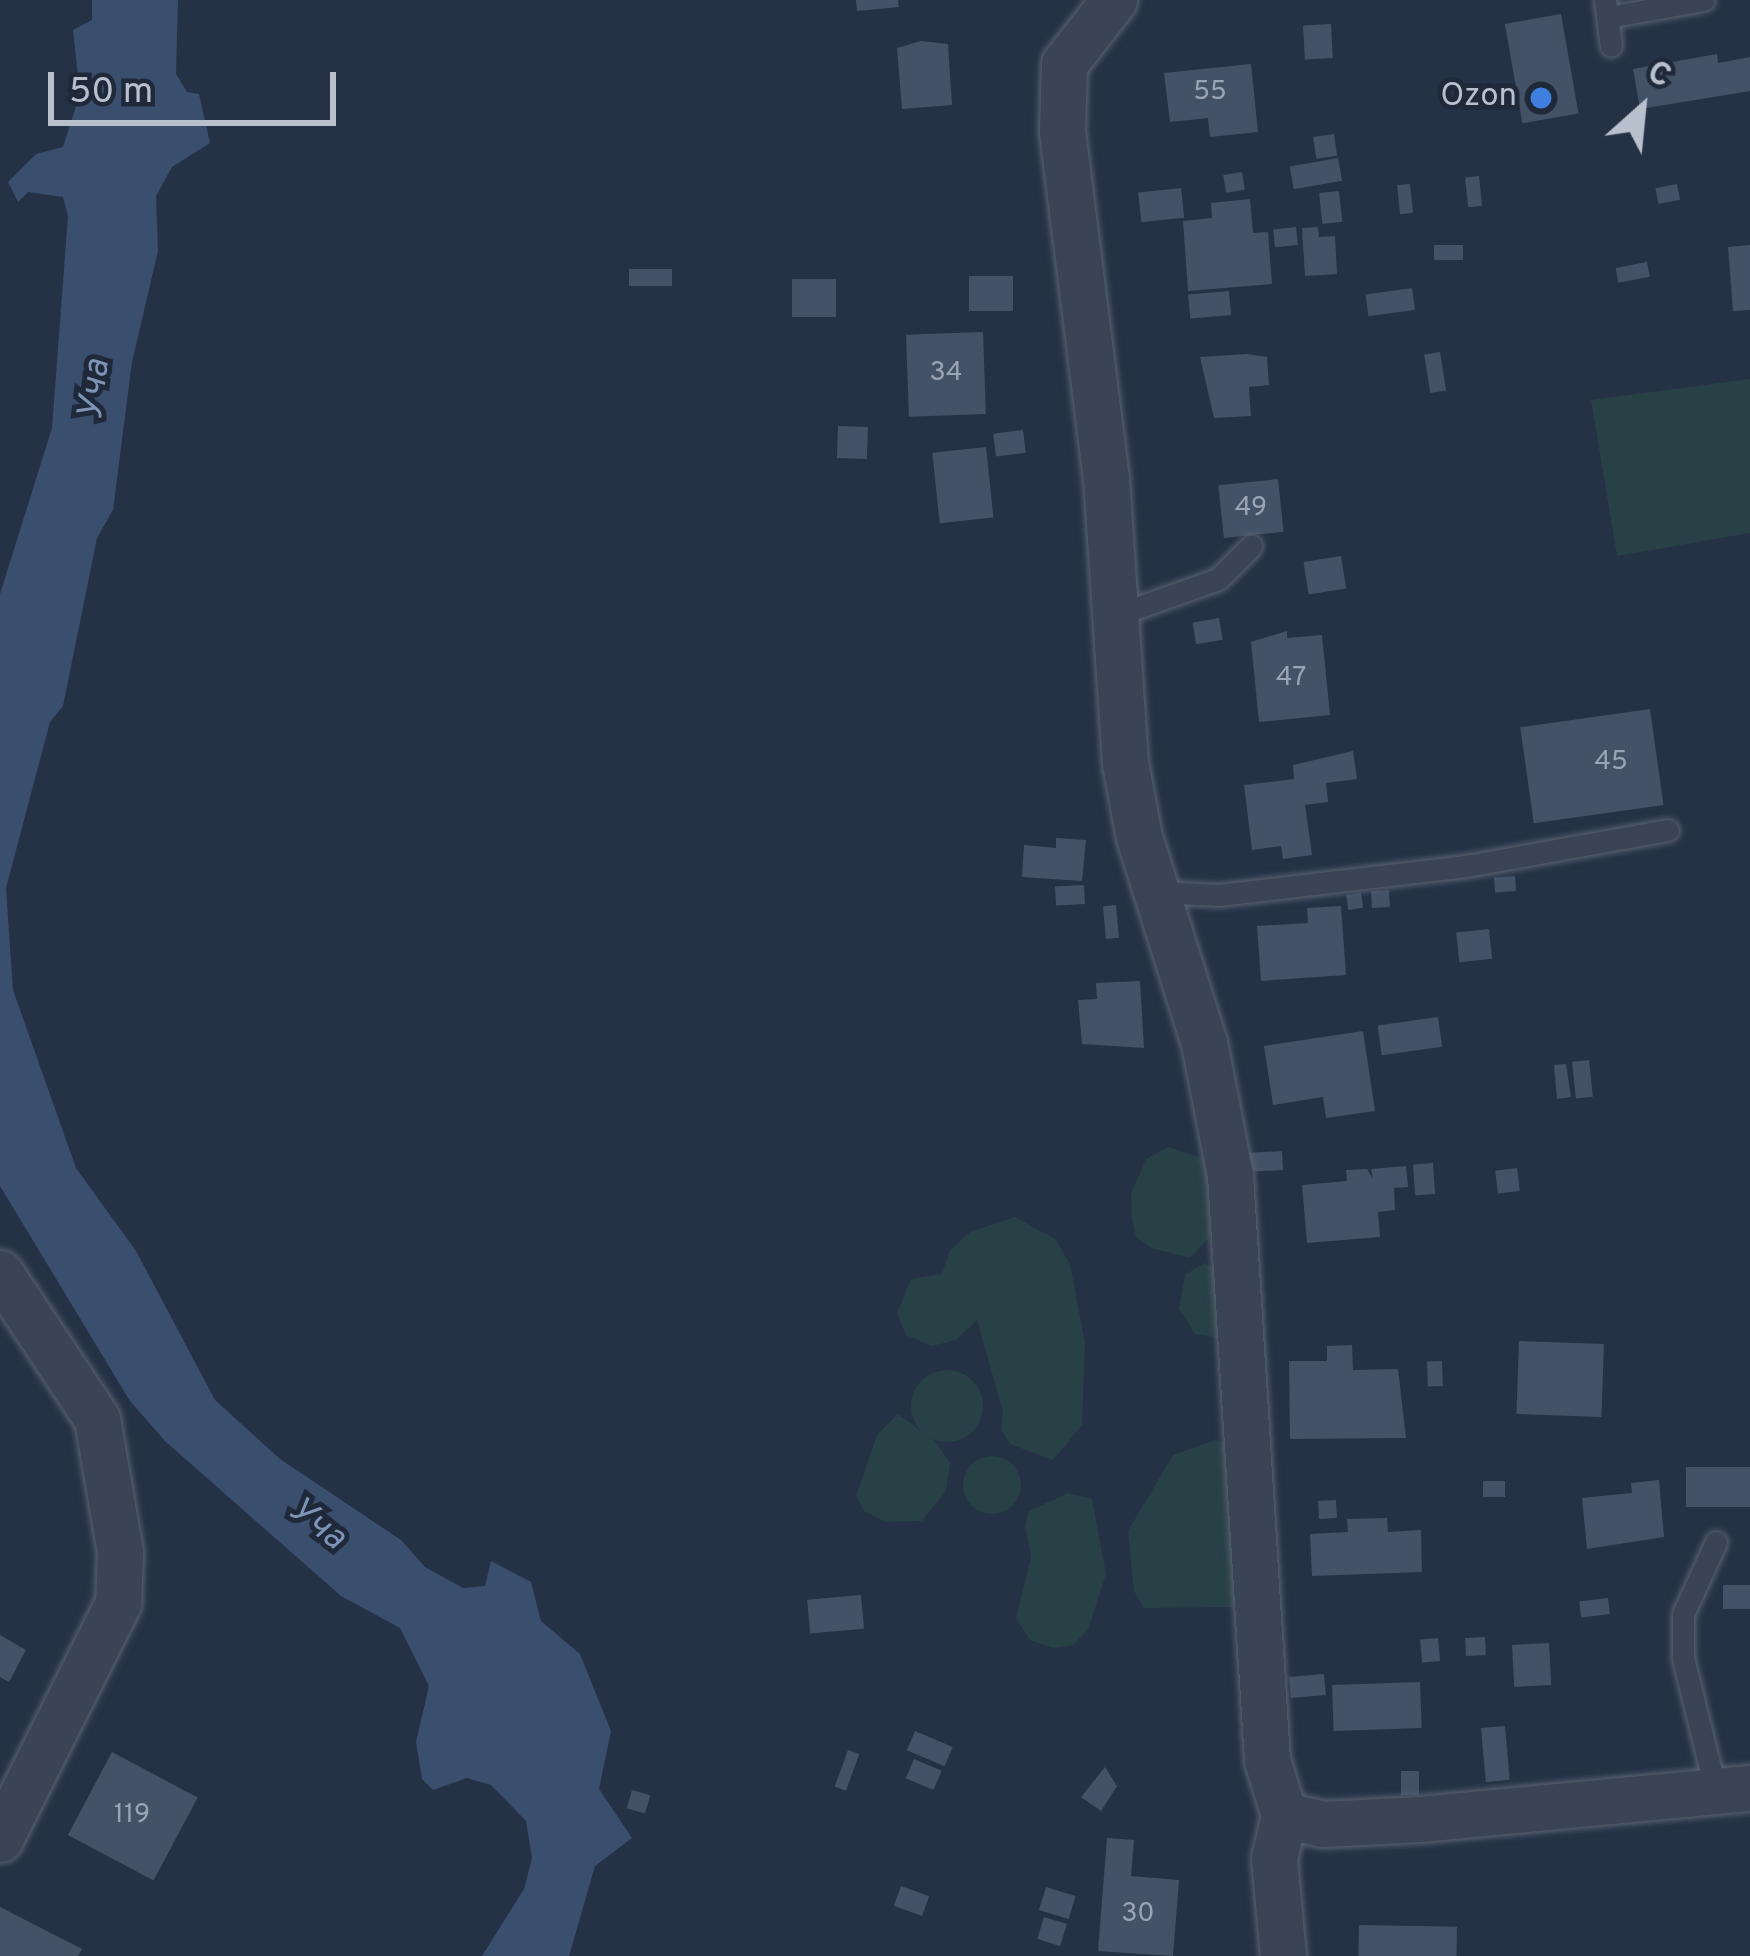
<!DOCTYPE html>
<meta charset="utf-8">
<style>
body{margin:0}
#map{position:relative;width:1750px;height:1956px;overflow:hidden;background:#253245;font-family:Overpass,sans-serif}
div>[style]{position:absolute}
[style*='--x']{left:calc(var(--x)*1px);top:calc(var(--y)*1px);width:calc(var(--w)*1px);rotate:calc(var(--a)*1deg)}
.green>*{inset:0;background:#284146}
.round{border-radius:50%}
.water>*{inset:0;background:#3a4e6e}
.building>*{inset:0;background:#445267;transform-origin:0 0}
.roads{filter:drop-shadow(0 0 3px #596271) drop-shadow(0 0 3px #596271)}
.service>*{height:21px;margin:-10.5px;padding:0 10.5px;transform-origin:10.5px;border-radius:10.5px;background:#3a4454}
.minor>*{height:45px;margin:-22.5px;padding:0 22.5px;transform-origin:22.5px;border-radius:22.5px;background:#3a4454}
.dots>*{width:33px;height:33px;translate:-50% -50%;box-sizing:border-box;border:6px solid #1f293a;border-radius:50%}
span{translate:-50% -50%;white-space:nowrap;text-align:center;line-height:1.15;-webkit-text-stroke:10px #1f293a;paint-order:stroke}
.number-label{font-size:27px;color:#9ba4b4}
.number-label span{-webkit-text-stroke-width:0}
.poi-label{font-size:33px;color:#b8bfcd}
.right{translate:-100% -50%;text-align:right}
.water-label{font-size:36px;color:#7d94b6;font-style:italic}
.north{position:absolute;left:1582px;top:48px;width:120px;height:120px;-webkit-text-stroke:9px #1f293a;paint-order:stroke;rotate:27deg;font-size:33px;font-weight:700;line-height:48px;text-align:center;color:#b8bfcd}
.north::after{content:'';display:block;margin:auto;width:42px;height:54px;background:#b8bfcd;clip-path:polygon(50% 0,100% 100%,50% 72%,0 100%)}
.scale{position:absolute;left:48px;top:72px;width:288px;height:54px;box-sizing:border-box;border:6px solid #b8bfcd;border-top:0;padding-left:15px;font-size:36px;line-height:42px;white-space:nowrap;color:#b8bfcd;-webkit-text-stroke:9px #1f293a;paint-order:stroke}
</style>
<div id="map">
<div class="green">
<div style="clip-path:polygon(1750px 379px,1750px 533px,1617px 556px,1591px 400px)"></div>
<div style="clip-path:polygon(1168px 1147px,1205px 1159px,1218px 1229px,1190px 1258px,1151px 1248px,1136px 1237px,1132px 1219px,1131px 1194px,1146px 1159px)"></div>
<div style="clip-path:polygon(1015px 1217px,1055px 1239px,1070px 1264px,1085px 1343px,1082px 1425px,1053px 1460px,1010px 1444px,1001px 1430px,1003px 1412px,977px 1320px,956px 1340px,932px 1346px,906px 1335px,897px 1313px,911px 1279px,942px 1274px,950px 1250px,970px 1232px)"></div>
<div style="clip-path:polygon(1204px 1263px,1218px 1269px,1222px 1338px,1195px 1334px,1179px 1309px,1185px 1275px)"></div>
<div class="round" style="left:911px;top:1370px;width:72px;height:72px"></div>
<div style="clip-path:polygon(898px 1414px,934px 1440px,950px 1463px,946px 1491px,922px 1521px,886px 1522px,864px 1511px,856px 1496px,877px 1435px)"></div>
<div style="clip-path:polygon(1215px 1440px,1231px 1445px,1236px 1607px,1144px 1608px,1134px 1591px,1128px 1531px,1173px 1455px)"></div>
<div class="round" style="left:963px;top:1456px;width:58px;height:58px"></div>
<div style="clip-path:polygon(1068px 1493px,1092px 1499px,1106px 1574px,1088px 1630px,1073px 1645px,1053px 1648px,1030px 1640px,1016px 1618px,1031px 1557px,1025px 1525px,1029px 1511px)"></div>
</div>
<div class="water">
<div style="clip-path:polygon(92px 0,178px 0,176px 74px,187px 92px,199px 94px,210px 143px,172px 167px,156px 196px,158px 251px,132px 362px,113px 510px,97px 538px,63px 706px,50px 722px,6px 888px,13px 990px,76px 1168px,136px 1251px,215px 1400px,280px 1459px,401px 1540px,425px 1567px,463px 1588px,485px 1586px,491px 1561px,531px 1582px,541px 1621px,580px 1654px,611px 1731px,599px 1789px,632px 1838px,595px 1866px,569px 1956px,482px 1956px,524px 1889px,532px 1858px,526px 1821px,491px 1785px,467px 1778px,433px 1790px,422px 1779px,416px 1742px,429px 1686px,400px 1628px,341px 1596px,165px 1441px,130px 1401px,0 1186px,0 594px,52px 428px,68px 216px,63px 197px,28px 192px,18px 202px,8px 182px,36px 154px,63px 147px,80px 94px,73px 30px,92px 20px)"></div>
</div>
<div class="building">
<div style="clip-path:polygon(856px 0,898px 0,899px 7px,857px 11px)"></div>
<div style="left:1561px;top:14px;width:101px;height:57px;rotate:80deg"></div>
<div style="left:1331px;top:24px;width:34px;height:28px;rotate:87deg"></div>
<div style="clip-path:polygon(921px 41px,948px 44px,952px 105px,902px 109px,897px 48px)"></div>
<div style="clip-path:polygon(1717px 54px,1718px 63px,1750px 57px,1750px 91px,1640px 109px,1633px 69px)"></div>
<div style="clip-path:polygon(1251px 64px,1258px 132px,1210px 137px,1208px 118px,1170px 122px,1164px 73px)"></div>
<div style="left:1334px;top:134px;width:22px;height:21px;rotate:82deg"></div>
<div style="left:1338px;top:158px;width:23px;height:49px;rotate:80deg"></div>
<div style="left:1242px;top:172px;width:18px;height:19px;rotate:81deg"></div>
<div style="left:1479px;top:176px;width:30px;height:14px;rotate:84deg"></div>
<div style="left:1410px;top:184px;width:29px;height:13px;rotate:84deg"></div>
<div style="left:1677px;top:184px;width:16px;height:22px;rotate:79deg"></div>
<div style="left:1181px;top:188px;width:30px;height:43px;rotate:84deg"></div>
<div style="left:1339px;top:191px;width:31px;height:20px;rotate:84deg"></div>
<div style="clip-path:polygon(1250px 199px,1253px 233px,1268px 232px,1272px 284px,1188px 291px,1183px 221px,1212px 218px,1211px 203px)"></div>
<div style="left:1296px;top:227px;width:18px;height:23px;rotate:84deg"></div>
<div style="clip-path:polygon(1318px 227px,1319px 237px,1335px 236px,1337px 274px,1305px 276px,1302px 228px)"></div>
<div style="left:1463px;top:245px;width:15px;height:29px;rotate:90deg"></div>
<div style="clip-path:polygon(1750px 245px,1750px 310px,1733px 311px,1728px 247px)"></div>
<div style="left:1647px;top:262px;width:15px;height:32px;rotate:79deg"></div>
<div style="left:672px;top:269px;width:17px;height:43px;rotate:90deg"></div>
<div style="left:969px;top:276px;width:44px;height:35px"></div>
<div style="left:792px;top:279px;width:44px;height:38px"></div>
<div style="left:1412px;top:288px;width:22px;height:47px;rotate:82deg"></div>
<div style="left:1229px;top:291px;width:24px;height:41px;rotate:85deg"></div>
<div style="left:983px;top:332px;width:82px;height:77px;rotate:88deg"></div>
<div style="left:1440px;top:352px;width:39px;height:16px;rotate:81deg"></div>
<div style="clip-path:polygon(1247px 354px,1267px 357px,1269px 385px,1249px 387px,1251px 416px,1214px 418px,1200px 357px)"></div>
<div style="left:838px;top:426px;width:30px;height:32px;rotate:2deg"></div>
<div style="left:1023px;top:430px;width:23px;height:30px;rotate:83deg"></div>
<div style="left:986px;top:447px;width:71px;height:54px;rotate:84deg"></div>
<div style="left:1278px;top:479px;width:53px;height:60px;rotate:84deg"></div>
<div style="left:1341px;top:556px;width:33px;height:38px;rotate:81deg"></div>
<div style="left:1219px;top:618px;width:22px;height:27px;rotate:80deg"></div>
<div style="clip-path:polygon(1287px 631px,1287px 638px,1322px 635px,1330px 715px,1259px 722px,1251px 642px)"></div>
<div style="left:1650px;top:709px;width:97px;height:131px;rotate:82deg"></div>
<div style="clip-path:polygon(1353px 751px,1357px 779px,1326px 783px,1328px 802px,1305px 805px,1312px 855px,1283px 859px,1281px 846px,1252px 850px,1244px 785px,1294px 779px,1293px 765px)"></div>
<div style="clip-path:polygon(1056px 838px,1086px 840px,1082px 881px,1022px 877px,1024px 845px,1056px 848px)"></div>
<div style="left:1515px;top:876px;width:15px;height:21px;rotate:86deg"></div>
<div style="left:1084px;top:885px;width:19px;height:29px;rotate:87deg"></div>
<div style="left:1389px;top:890px;width:17px;height:18px;rotate:87deg"></div>
<div style="left:1361px;top:893px;width:15px;height:15px;rotate:82deg"></div>
<div style="left:1116px;top:905px;width:33px;height:13px;rotate:85deg"></div>
<div style="clip-path:polygon(1341px 906px,1346px 975px,1261px 981px,1257px 926px,1308px 923px,1307px 908px)"></div>
<div style="left:1489px;top:929px;width:30px;height:33px;rotate:84deg"></div>
<div style="clip-path:polygon(1140px 981px,1144px 1048px,1082px 1044px,1078px 1000px,1097px 999px,1096px 983px)"></div>
<div style="left:1438px;top:1017px;width:30px;height:61px;rotate:82deg"></div>
<div style="clip-path:polygon(1363px 1031px,1375px 1111px,1326px 1118px,1323px 1097px,1273px 1105px,1264px 1046px)"></div>
<div style="left:1589px;top:1060px;width:37px;height:17px;rotate:84deg"></div>
<div style="clip-path:polygon(1566px 1064px,1571px 1097px,1557px 1099px,1554px 1065px)"></div>
<div style="left:1282px;top:1151px;width:19px;height:34px;rotate:87deg"></div>
<div style="left:1433px;top:1163px;width:31px;height:20px;rotate:86deg"></div>
<div style="clip-path:polygon(1406px 1166px,1408px 1187px,1394px 1188px,1395px 1210px,1378px 1212px,1380px 1237px,1307px 1243px,1302px 1185px,1347px 1181px,1346px 1170px,1367px 1169px,1373px 1179px,1371px 1169px)"></div>
<div style="left:1517px;top:1168px;width:23px;height:22px;rotate:83deg"></div>
<div style="left:1519px;top:1341px;width:85px;height:73px;rotate:2deg"></div>
<div style="clip-path:polygon(1352px 1345px,1353px 1370px,1398px 1369px,1406px 1438px,1290px 1439px,1289px 1361px,1327px 1361px,1327px 1346px)"></div>
<div style="left:1442px;top:1361px;width:25px;height:15px;rotate:88deg"></div>
<div style="left:1750px;top:1467px;width:40px;height:64px;rotate:90deg"></div>
<div style="clip-path:polygon(1659px 1480px,1664px 1537px,1587px 1549px,1582px 1498px,1632px 1493px,1631px 1483px)"></div>
<div style="left:1483px;top:1481px;width:22px;height:16px"></div>
<div style="left:1336px;top:1500px;width:18px;height:18px;rotate:87deg"></div>
<div style="clip-path:polygon(1387px 1518px,1388px 1532px,1421px 1530px,1422px 1572px,1312px 1576px,1310px 1534px,1348px 1532px,1347px 1519px)"></div>
<div style="left:1750px;top:1585px;width:24px;height:27px;rotate:90deg"></div>
<div style="left:861px;top:1595px;width:34px;height:54px;rotate:85deg"></div>
<div style="left:1608px;top:1598px;width:16px;height:29px;rotate:83deg"></div>
<div style="clip-path:polygon(0 1635px,26px 1650px,9px 1682px,0 1677px)"></div>
<div style="left:1485px;top:1637px;width:18px;height:20px;rotate:87deg"></div>
<div style="left:1438px;top:1638px;width:23px;height:18px;rotate:85deg"></div>
<div style="left:1549px;top:1643px;width:42px;height:37px;rotate:87deg"></div>
<div style="left:1324px;top:1674px;width:21px;height:35px;rotate:85deg"></div>
<div style="left:1420px;top:1682px;width:46px;height:88px;rotate:88deg"></div>
<div style="left:1505px;top:1726px;width:54px;height:24px;rotate:85deg"></div>
<div style="left:915px;top:1731px;width:41px;height:21px;rotate:23deg"></div>
<div style="left:848px;top:1750px;width:12px;height:39px;rotate:20deg"></div>
<div style="left:112px;top:1752px;width:97px;height:94px;rotate:28deg"></div>
<div style="left:914px;top:1759px;width:30px;height:21px;rotate:23deg"></div>
<div style="clip-path:polygon(1105px 1767px,1117px 1786px,1101px 1811px,1081px 1797px)"></div>
<div style="left:1401px;top:1771px;width:18px;height:24px"></div>
<div style="left:632px;top:1790px;width:19px;height:19px;rotate:16deg"></div>
<div style="clip-path:polygon(1107px 1838px,1134px 1840px,1131px 1876px,1179px 1880px,1173px 1956px,1098px 1951px)"></div>
<div style="left:901px;top:1886px;width:30px;height:21px;rotate:20deg"></div>
<div style="left:1046px;top:1887px;width:31px;height:24px;rotate:17deg"></div>
<div style="clip-path:polygon(0 1907px,82px 1949px,78px 1956px,0 1956px)"></div>
<div style="left:1044px;top:1917px;width:24px;height:23px;rotate:17deg"></div>
<div style="left:1359px;top:1925px;width:98px;height:31px;rotate:1deg"></div>
</div>
<div class="roads">
<div class="service">
<div style="--x:1605;--y:0;--w:46;--a:82.6"></div>
<div style="--x:1608;--y:17;--w:97;--a:-10.1"></div>
<div style="--x:1114;--y:616;--w:110;--a:-19.6"></div>
<div style="--x:1218;--y:579;--w:47;--a:-45"></div>
<div style="--x:1158;--y:892;--w:61;--a:2.8"></div>
<div style="--x:1219;--y:895;--w:249;--a:-6.7"></div>
<div style="--x:1466;--y:866;--w:205;--a:-10.1"></div>
<div style="--x:1716;--y:1542;--w:79;--a:114.6"></div>
<div style="--x:1683;--y:1614;--w:44;--a:90"></div>
<div style="--x:1683;--y:1658;--w:138;--a:76.2"></div>
</div>
<div class="minor">
<div style="--x:1114;--y:0;--w:81;--a:128"></div>
<div style="--x:1064;--y:64;--w:67;--a:91.7"></div>
<div style="--x:1062;--y:131;--w:349;--a:82.8"></div>
<div style="--x:1106;--y:477;--w:287;--a:86.2"></div>
<div style="--x:1125;--y:763;--w:75;--a:79.3"></div>
<div style="--x:1139;--y:837;--w:216;--a:72.5"></div>
<div style="--x:1204;--y:1043;--w:135;--a:78.9"></div>
<div style="--x:1230;--y:1175;--w:586;--a:86.38"></div>
<div style="--x:1267;--y:1760;--w:58;--a:72.8"></div>
<div style="--x:1284;--y:1815;--w:45;--a:102.8"></div>
<div style="--x:1274;--y:1859;--w:97;--a:84.7"></div>
<div style="--x:0;--y:1273;--w:175;--a:56.4"></div>
<div style="--x:97;--y:1419;--w:135;--a:80.2"></div>
<div style="--x:120;--y:1552;--w:51;--a:92.2"></div>
<div style="--x:118;--y:1603;--w:264;--a:116.6"></div>
<div style="--x:1284;--y:1815;--w:40;--a:13"></div>
<div style="--x:1323;--y:1824;--w:97;--a:-3"></div>
<div style="--x:1420;--y:1819;--w:331;--a:-5.4"></div>
</div>
</div>
<div class="dots">
<div style="left:1541px;top:98px;background:#3f7fe0"></div>
</div>
<div class="number-label">
<span style="left:1210px;top:93px">55</span>
<span style="left:946px;top:374px">34</span>
<span style="left:1251px;top:509px">49</span>
<span style="left:1291px;top:679px">47</span>
<span style="left:1611px;top:763px">45</span>
<span style="left:132px;top:1816px">119</span>
<span style="left:1138px;top:1915px">30</span>
</div>
<div class="poi-label">
<span class="right" style="left:1517px;top:98px">Ozon</span>
</div>
<div class="water-label">
<span style="left:96px;top:390px;rotate:-83deg">Уча</span>
<span style="left:316px;top:1525px;rotate:38deg">Уча</span>
</div>
<div class="north">С</div>
<div class="scale">50 m</div>
</div>
